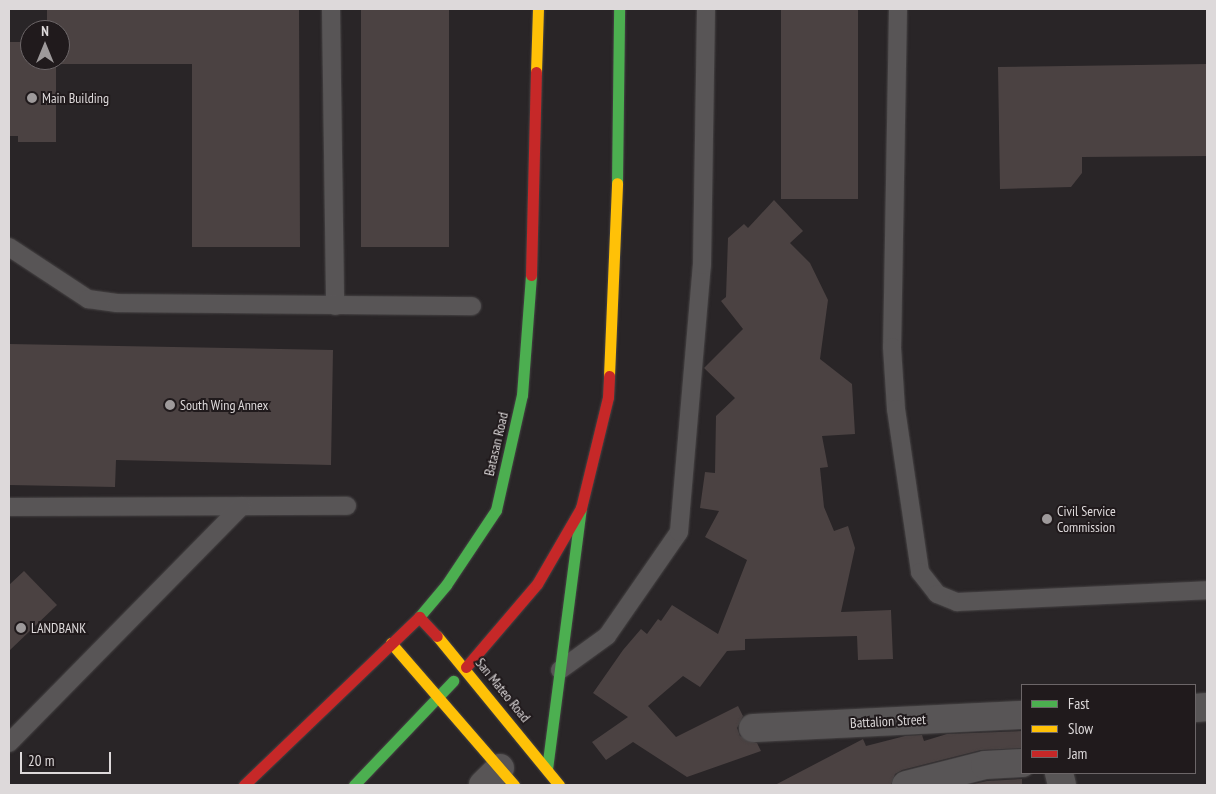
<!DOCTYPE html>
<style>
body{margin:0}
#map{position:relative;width:1216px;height:794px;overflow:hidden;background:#292527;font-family:"PT Sans Narrow",sans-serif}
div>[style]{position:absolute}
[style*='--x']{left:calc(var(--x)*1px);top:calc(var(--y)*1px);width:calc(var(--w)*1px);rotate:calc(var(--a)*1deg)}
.building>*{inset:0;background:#4b4242;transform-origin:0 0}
.roads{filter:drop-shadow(0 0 1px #464344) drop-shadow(0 0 1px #464344)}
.lane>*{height:18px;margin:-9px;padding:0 9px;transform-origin:9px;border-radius:9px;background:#585556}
.street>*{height:28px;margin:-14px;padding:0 14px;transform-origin:14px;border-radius:14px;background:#585556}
.fast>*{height:11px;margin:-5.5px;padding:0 5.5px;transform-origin:5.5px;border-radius:5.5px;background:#4caf50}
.slow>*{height:11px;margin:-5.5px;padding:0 5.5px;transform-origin:5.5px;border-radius:5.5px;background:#ffc107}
.jam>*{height:11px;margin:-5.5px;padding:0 5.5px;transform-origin:5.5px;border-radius:5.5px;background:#c62828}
.dots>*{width:14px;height:14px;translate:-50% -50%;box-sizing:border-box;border:2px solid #201a1c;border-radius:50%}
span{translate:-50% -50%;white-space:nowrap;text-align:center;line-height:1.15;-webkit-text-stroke:4px #201a1c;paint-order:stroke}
.poi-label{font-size:14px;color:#ddd9da}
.left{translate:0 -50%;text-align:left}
.street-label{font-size:14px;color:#ddd9da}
.frame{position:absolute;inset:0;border:10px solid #ddd9da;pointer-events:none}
.legend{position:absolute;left:1021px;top:684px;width:175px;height:90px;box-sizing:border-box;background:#201a1c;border:1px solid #6c6668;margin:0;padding:6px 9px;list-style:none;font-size:15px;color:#ddd9da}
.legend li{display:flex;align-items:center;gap:10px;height:25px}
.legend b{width:25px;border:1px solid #6c6668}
.north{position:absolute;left:20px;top:20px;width:50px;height:50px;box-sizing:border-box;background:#201a1c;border:1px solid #6c6668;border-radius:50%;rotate:0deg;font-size:14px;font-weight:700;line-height:20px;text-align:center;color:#ddd9da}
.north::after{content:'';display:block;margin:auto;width:18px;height:22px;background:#9e9a9b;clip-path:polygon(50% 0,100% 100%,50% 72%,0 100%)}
.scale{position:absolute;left:20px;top:752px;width:91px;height:22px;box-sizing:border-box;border:2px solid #ddd9da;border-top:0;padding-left:6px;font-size:15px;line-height:18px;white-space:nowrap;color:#ddd9da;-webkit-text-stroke:4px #201a1c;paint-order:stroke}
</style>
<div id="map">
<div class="building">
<div style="clip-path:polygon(47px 9px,299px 9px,300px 247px,192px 247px,192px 64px,56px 64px,56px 142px,18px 142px,18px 136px,9px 136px,9px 42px,30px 42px,30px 60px,60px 60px,60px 30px,47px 30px)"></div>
<div style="left:361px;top:9px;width:88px;height:238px"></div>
<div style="left:781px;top:9px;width:77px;height:190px"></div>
<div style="clip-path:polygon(1207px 64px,1207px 156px,1082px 157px,1082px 173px,1071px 187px,1000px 189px,998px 67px)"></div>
<div style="clip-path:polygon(774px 200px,803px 231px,790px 243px,810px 263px,828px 300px,820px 359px,852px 384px,855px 434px,822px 436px,828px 467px,820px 468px,824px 507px,834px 531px,848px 526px,855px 548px,841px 612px,891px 610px,893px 659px,858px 660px,857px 636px,745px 639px,745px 650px,727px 651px,700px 687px,683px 676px,648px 706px,676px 737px,738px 706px,743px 716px,737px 728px,740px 736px,757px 743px,761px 751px,687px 777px,633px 742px,606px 760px,592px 742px,628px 717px,593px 693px,623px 650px,641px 629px,647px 634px,658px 619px,661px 621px,672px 605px,718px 634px,747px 560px,705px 537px,719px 511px,700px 508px,705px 472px,715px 473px,716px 416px,735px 398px,704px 368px,743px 329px,721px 301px,726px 297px,728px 238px,744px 224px,748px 228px)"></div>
<div style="clip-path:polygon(9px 344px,333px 350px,331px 465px,116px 460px,115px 487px,9px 485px)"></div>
<div style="clip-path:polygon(24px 571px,57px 605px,9px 651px,9px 585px)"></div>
<div style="clip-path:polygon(1022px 731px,1022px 748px,981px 750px,902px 770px,895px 774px,891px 785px,775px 785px,863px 739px,866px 746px,905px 736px,922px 735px,924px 741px,947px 734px)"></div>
<div style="clip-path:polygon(1022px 779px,1022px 785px,969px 785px,987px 781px)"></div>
</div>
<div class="roads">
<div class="lane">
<div style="--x:331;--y:9;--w:297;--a:89.2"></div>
<div style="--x:898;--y:9;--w:338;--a:91"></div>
<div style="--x:892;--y:347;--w:62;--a:86.3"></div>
<div style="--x:896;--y:409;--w:165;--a:81.6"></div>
<div style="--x:920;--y:572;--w:28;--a:52"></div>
<div style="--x:937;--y:594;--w:22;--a:22"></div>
<div style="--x:957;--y:602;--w:250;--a:-2.7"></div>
<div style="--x:9;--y:247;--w:95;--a:33.4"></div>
<div style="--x:88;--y:299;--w:29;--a:8"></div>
<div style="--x:117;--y:303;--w:355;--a:0.5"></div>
<div style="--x:9;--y:507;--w:338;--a:-0.2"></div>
<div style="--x:560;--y:670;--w:58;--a:-35.9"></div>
<div style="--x:607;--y:636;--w:126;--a:-55.3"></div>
<div style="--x:679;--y:532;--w:268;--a:-85.1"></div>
<div style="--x:702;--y:265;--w:256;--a:-89.1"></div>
<div style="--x:9;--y:743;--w:332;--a:-45.5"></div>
</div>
<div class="street">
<div style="--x:1195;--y:708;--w:12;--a:-5"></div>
<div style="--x:753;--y:728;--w:269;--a:-2.8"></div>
<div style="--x:1059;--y:773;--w:12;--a:76"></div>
<div style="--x:483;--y:785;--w:24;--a:-45"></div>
<div style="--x:906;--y:785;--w:81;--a:-14.2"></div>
<div style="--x:985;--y:765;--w:37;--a:-3"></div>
</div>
<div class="fast">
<div style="--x:617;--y:183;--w:174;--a:-89.3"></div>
<div style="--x:419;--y:617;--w:42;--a:-49.8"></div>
<div style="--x:446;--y:585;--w:90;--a:-56.3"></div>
<div style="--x:496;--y:510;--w:118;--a:-77.3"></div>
<div style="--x:522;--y:395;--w:120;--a:-85.7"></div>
<div style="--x:547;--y:769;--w:263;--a:-82.6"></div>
<div style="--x:354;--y:785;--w:144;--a:-46.4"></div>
</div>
<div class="slow">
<div style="--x:536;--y:72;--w:63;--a:-88.2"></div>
<div style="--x:609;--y:376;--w:193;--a:-87.6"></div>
<div style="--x:437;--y:636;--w:193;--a:50.7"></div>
<div style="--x:391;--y:643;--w:188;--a:49.1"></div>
</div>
<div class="jam">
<div style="--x:531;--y:275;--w:203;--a:-88.6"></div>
<div style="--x:466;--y:667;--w:109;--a:-49.5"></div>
<div style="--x:537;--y:584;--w:88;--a:-59.9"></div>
<div style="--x:581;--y:508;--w:114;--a:-76.3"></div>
<div style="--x:608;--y:397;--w:21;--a:-87"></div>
<div style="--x:244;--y:785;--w:243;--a:-43.8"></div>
<div style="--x:419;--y:617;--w:26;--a:47"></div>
</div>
</div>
<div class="dots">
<div style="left:32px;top:98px;background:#9e9a9b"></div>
<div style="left:170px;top:405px;background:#9e9a9b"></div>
<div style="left:1047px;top:519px;background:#9e9a9b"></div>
<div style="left:21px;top:628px;background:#9e9a9b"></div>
</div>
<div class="poi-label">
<span class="left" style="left:42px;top:98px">Main Building</span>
<span class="left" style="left:180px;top:405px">South Wing Annex</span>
<span class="left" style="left:1057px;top:519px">Civil Service<br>Commission</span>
<span class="left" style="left:31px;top:628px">LANDBANK</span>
</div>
<div class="street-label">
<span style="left:496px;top:444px;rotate:-77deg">Batasan Road</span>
<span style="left:503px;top:690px;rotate:51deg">San Mateo Road</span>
<span style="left:888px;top:721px;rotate:-3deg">Battalion Street</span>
</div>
<div class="frame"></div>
<ul class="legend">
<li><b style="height:6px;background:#4caf50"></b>Fast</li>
<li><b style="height:6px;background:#ffc107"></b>Slow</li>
<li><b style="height:6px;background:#c62828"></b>Jam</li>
</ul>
<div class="north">N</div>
<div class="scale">20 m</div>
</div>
